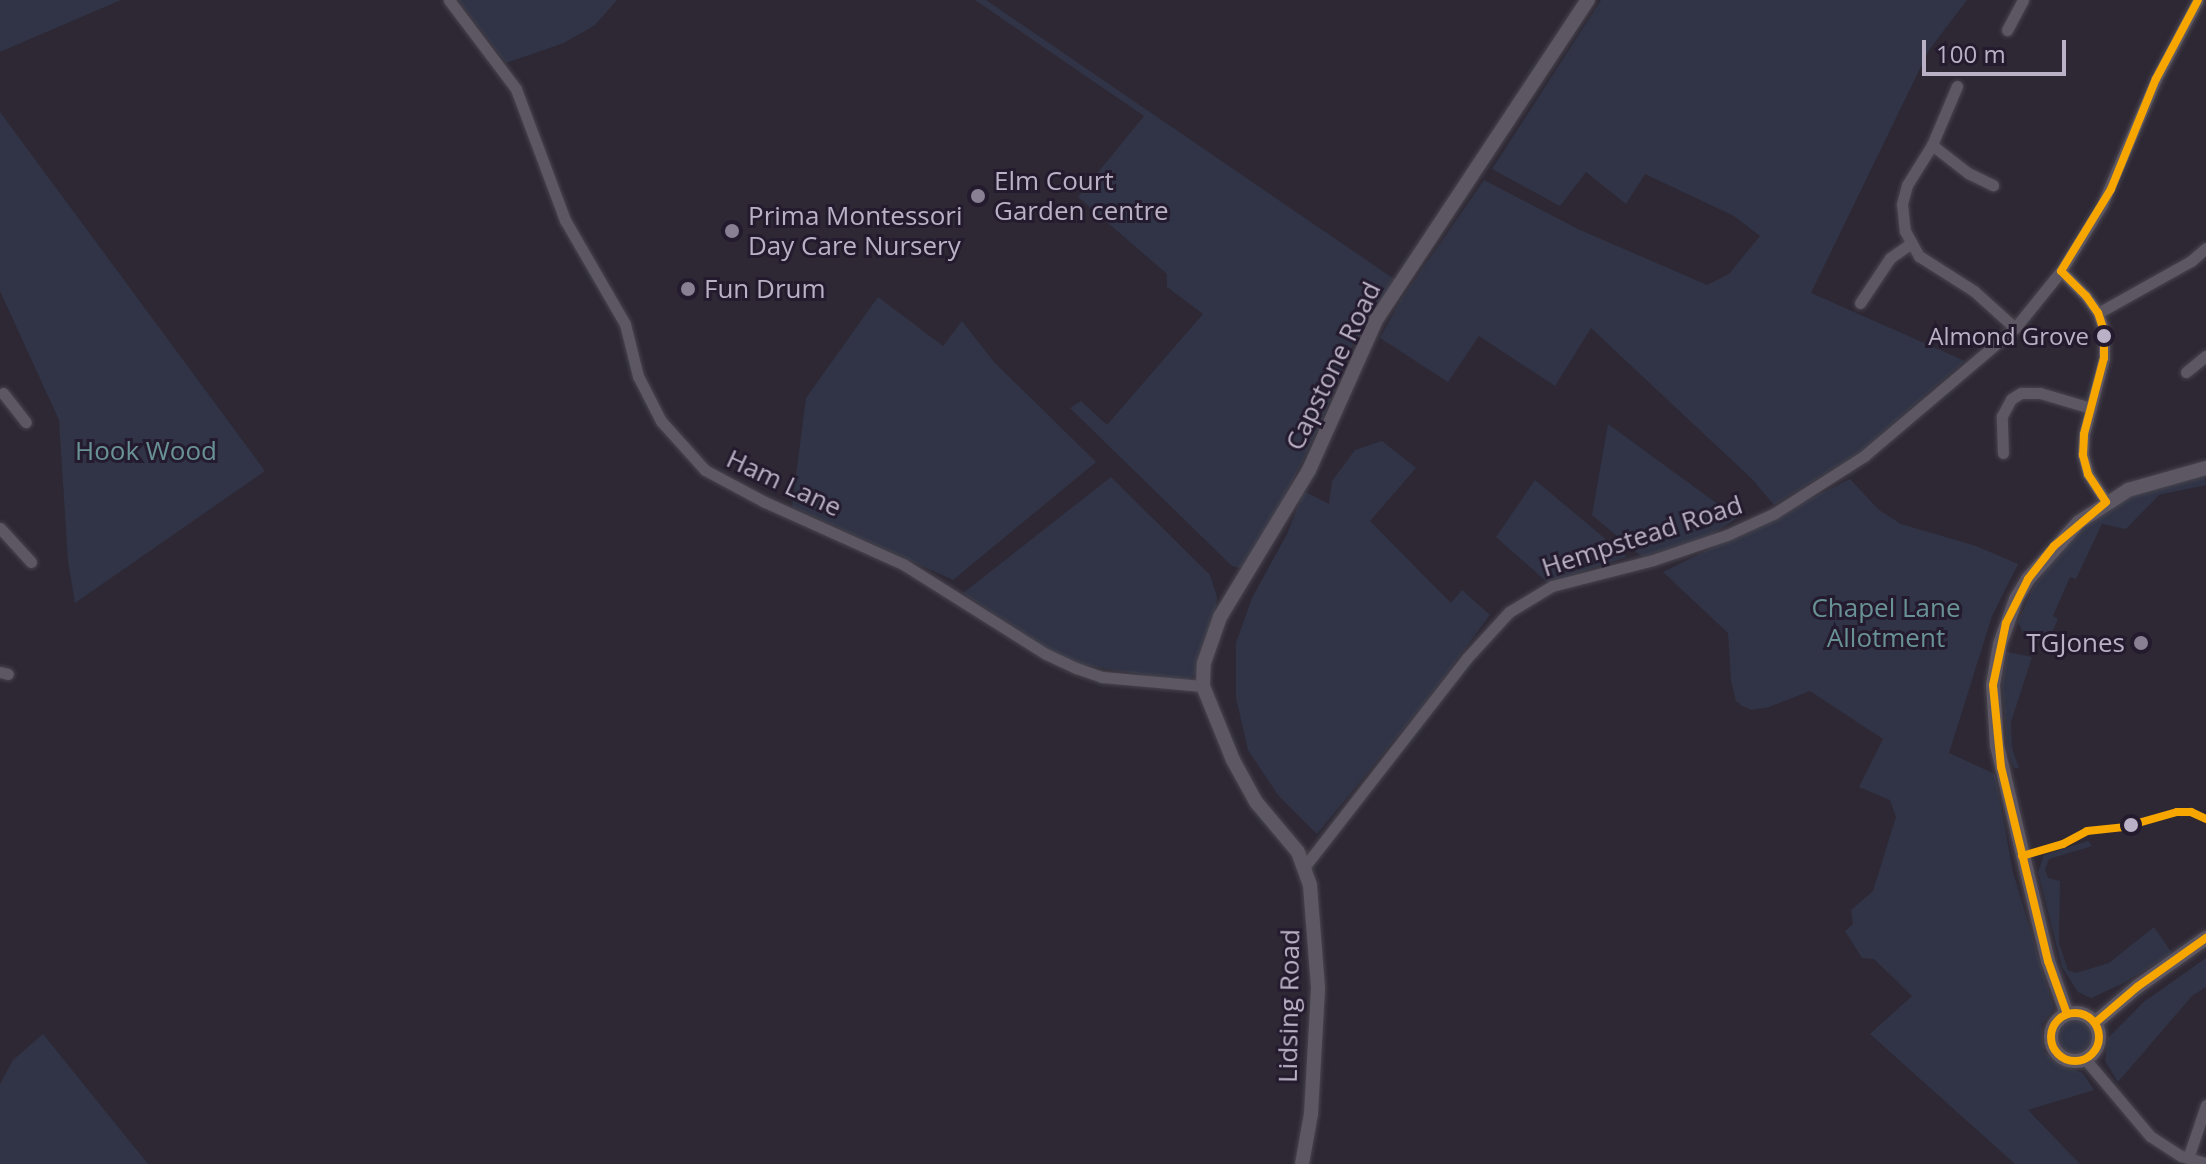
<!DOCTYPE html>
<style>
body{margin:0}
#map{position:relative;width:2206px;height:1164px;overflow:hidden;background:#2d2834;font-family:"Open Sans",sans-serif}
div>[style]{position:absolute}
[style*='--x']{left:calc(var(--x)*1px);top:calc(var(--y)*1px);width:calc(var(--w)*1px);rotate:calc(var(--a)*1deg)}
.green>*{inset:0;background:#303446}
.round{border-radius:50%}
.roads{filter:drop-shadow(0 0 2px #48444d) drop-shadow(0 0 2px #48444d)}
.minor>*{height:11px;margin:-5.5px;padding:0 5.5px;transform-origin:5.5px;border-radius:5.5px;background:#5c5763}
.tertiary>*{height:14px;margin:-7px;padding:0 7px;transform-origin:7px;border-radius:7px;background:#5c5763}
.tertiary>.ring{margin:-7px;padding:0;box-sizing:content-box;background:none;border:14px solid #5c5763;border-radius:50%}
.bus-1>*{height:8px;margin:-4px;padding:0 4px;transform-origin:4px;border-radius:4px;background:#f7a600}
.bus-1>.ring{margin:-4px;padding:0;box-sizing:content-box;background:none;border:8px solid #f7a600;border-radius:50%}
.dots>*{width:22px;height:22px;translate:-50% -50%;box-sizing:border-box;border:4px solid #241b2e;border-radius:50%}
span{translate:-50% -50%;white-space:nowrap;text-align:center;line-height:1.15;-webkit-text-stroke:6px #241b2e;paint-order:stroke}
.bus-label{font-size:24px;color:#bbb1c6}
.right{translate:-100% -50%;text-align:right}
.poi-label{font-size:26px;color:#bbb1c6}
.left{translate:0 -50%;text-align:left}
.street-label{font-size:26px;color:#bbb1c6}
.park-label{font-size:26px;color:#699296}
.scale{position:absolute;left:1922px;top:40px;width:144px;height:36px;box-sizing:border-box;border:4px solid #bbb1c6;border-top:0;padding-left:10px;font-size:24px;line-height:28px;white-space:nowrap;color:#bbb1c6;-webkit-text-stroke:6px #241b2e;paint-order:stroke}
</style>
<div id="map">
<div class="green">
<div style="clip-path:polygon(0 0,121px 0,0 52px)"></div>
<div style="clip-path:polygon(458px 0,617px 0,595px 25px,564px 43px,506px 63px)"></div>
<div style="clip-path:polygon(975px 0,986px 0,1397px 281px,1352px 347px,1319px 428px,1275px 516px,1250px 563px,1240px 568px,1232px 566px,1070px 408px,1081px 401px,1107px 425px,1203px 314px,1167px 287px,1167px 274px,1078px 197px,1144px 116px)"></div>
<div style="clip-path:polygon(1601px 0,1967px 0,1929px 50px,1811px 293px,1965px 361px,1859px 453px,1774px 505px,1753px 480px,1591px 328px,1555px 386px,1479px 336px,1448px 382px,1380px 338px,1400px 301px,1484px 180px,1578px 229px,1707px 285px,1729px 274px,1760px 236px,1734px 216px,1645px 174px,1626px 204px,1586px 172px,1560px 206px,1492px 169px)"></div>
<div style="clip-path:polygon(0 112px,265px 471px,75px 603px,68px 561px,59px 420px,0 291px)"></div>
<div style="clip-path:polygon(878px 297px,943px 346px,962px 321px,994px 362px,1096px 462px,953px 580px,792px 507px,806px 398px)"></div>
<div style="clip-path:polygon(1608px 424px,1737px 518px,1710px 536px,1642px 557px,1592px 515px)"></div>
<div style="clip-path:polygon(1382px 441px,1416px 468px,1370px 521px,1451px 603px,1462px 590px,1490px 615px,1424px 704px,1317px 834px,1278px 795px,1248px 750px,1236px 698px,1236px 643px,1252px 598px,1287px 534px,1304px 491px,1329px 504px,1332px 481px,1355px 450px)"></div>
<div style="clip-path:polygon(2205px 473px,2206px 485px,2159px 495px,2126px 529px,2102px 524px,2076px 579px,2070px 577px,2053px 616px,2058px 619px,2047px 643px,2025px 637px,2018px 622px,2033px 588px,2058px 553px,2088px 524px,2126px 495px)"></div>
<div style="clip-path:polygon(1111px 477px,1210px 575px,1217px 597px,1215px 623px,1198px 673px,1184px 682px,1084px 665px,1060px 657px,963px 593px)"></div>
<div style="clip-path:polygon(1850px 479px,1879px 510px,1901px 524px,1976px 546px,2018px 564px,1992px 616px,1949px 753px,1995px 774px,2013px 872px,2054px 1009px,2042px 1024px,2044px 1052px,2061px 1065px,2083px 1073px,2094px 1090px,2028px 1110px,2080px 1164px,2015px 1164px,1870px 1034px,1912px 996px,1874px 959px,1862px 958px,1845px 931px,1853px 924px,1851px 910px,1873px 891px,1896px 817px,1890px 800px,1859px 787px,1883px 739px,1810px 691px,1769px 707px,1752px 710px,1742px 706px,1736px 701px,1731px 681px,1728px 633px,1663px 572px)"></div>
<div style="clip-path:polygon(1535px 480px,1627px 557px,1548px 583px,1496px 537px)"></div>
<div style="clip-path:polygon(2007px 652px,2032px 657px,2011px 722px,2012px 748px,2019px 768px,2014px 768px,2007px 748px,2002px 682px)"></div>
<div style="clip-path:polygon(2088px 841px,2092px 846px,2049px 859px,2045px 869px,2048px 878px,2060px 881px,2059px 943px,2068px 970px,2076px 973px,2109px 963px,2154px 927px,2172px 953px,2124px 983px,2091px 998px,2078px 992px,2062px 967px,2038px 872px,2044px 855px)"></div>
<div style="clip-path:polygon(2206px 958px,2206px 987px,2192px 996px,2118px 1082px,2105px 1061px,2108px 1038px,2145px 1001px)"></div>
<div class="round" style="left:2056px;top:1018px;width:38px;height:38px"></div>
<div style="clip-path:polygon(43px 1034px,148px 1164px,0 1164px,0 1084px,13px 1060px)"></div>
</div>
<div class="roads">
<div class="minor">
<div style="--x:449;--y:0;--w:111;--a:53"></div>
<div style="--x:516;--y:89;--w:140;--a:69.5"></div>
<div style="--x:565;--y:220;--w:120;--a:60"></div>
<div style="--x:625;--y:324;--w:54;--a:76"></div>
<div style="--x:638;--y:376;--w:51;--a:62.9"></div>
<div style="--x:661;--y:421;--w:66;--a:48.1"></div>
<div style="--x:705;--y:470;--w:68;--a:28.1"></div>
<div style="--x:765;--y:502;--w:151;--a:24.2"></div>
<div style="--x:903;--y:564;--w:169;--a:32.2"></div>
<div style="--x:1046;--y:654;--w:33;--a:25"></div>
<div style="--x:1076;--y:668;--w:28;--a:19"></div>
<div style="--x:1102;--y:677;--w:101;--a:5.1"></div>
<div style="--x:2007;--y:30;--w:34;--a:-62"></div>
<div style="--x:1957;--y:86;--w:64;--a:113"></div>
<div style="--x:1932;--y:145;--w:47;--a:122"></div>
<div style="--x:1907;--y:185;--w:20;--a:105"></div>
<div style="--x:1902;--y:204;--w:27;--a:84"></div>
<div style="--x:1905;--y:231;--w:29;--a:61"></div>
<div style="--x:1919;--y:256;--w:65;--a:32.5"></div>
<div style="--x:1974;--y:291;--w:55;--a:42.1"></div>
<div style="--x:1932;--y:145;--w:46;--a:37.9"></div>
<div style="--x:1968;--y:173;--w:28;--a:26"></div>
<div style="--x:2061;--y:271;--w:35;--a:45"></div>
<div style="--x:2086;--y:296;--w:21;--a:55"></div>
<div style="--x:2098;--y:313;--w:19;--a:72"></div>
<div style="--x:2104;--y:331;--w:27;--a:90"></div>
<div style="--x:2104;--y:358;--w:79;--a:104.7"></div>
<div style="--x:2084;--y:434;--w:21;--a:93"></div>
<div style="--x:2083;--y:455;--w:20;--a:75"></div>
<div style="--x:2088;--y:474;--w:33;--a:57"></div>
<div style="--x:1860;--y:303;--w:54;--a:-56.3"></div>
<div style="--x:1890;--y:258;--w:24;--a:-35"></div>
<div style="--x:2098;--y:313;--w:107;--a:-29.2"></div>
<div style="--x:2191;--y:261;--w:20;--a:-41"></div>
<div style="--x:2186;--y:372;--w:26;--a:-39"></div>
<div style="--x:3;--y:393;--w:37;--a:52"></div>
<div style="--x:2003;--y:453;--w:37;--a:-92"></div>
<div style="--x:2002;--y:416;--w:19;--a:-62"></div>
<div style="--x:2011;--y:399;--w:12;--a:-31"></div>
<div style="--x:2021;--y:393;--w:19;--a:0"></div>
<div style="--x:2040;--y:393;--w:53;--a:16.4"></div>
<div style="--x:0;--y:528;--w:46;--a:47.6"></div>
<div style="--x:0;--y:672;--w:8;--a:14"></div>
<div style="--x:1305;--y:866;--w:262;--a:-52.1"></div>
<div style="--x:1466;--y:659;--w:64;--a:-47.5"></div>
<div style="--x:1509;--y:612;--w:50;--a:-31.2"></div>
<div style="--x:1552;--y:586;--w:104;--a:-14.4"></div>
<div style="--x:1653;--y:560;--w:78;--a:-18.7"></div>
<div style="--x:1727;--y:535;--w:53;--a:-24.6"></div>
<div style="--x:1775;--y:513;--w:106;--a:-32.6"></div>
<div style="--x:1864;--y:456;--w:198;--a:-40.3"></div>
<div style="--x:2015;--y:328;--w:73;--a:-51.1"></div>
<div style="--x:2061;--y:271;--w:78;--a:-58.2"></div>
<div style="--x:2102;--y:205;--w:137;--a:-66.8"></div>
<div style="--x:2156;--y:79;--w:89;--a:-62"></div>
<div style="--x:2085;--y:1059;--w:101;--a:49.8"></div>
<div style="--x:2150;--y:1136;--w:37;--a:33"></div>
<div style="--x:2181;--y:1156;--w:26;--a:16"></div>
<div style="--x:2188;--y:1158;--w:56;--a:-71.2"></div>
</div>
<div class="tertiary">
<div class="ring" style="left:2051px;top:1013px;width:34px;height:34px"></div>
<div style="--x:2067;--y:1014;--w:56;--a:-109.7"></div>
<div style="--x:2048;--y:961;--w:222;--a:-103.3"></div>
<div style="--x:1997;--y:745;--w:60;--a:-93.8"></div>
<div style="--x:1993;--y:685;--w:42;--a:-80.3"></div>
<div style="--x:2000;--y:644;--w:48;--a:-70.4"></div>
<div style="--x:2016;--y:599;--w:23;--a:-59"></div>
<div style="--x:2028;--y:579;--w:76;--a:-48.2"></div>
<div style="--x:2079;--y:522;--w:59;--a:-33.1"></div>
<div style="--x:2128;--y:490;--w:81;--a:-15.8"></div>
<div style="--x:2095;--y:1023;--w:55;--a:-40.6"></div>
<div style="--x:2137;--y:987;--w:85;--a:-35.4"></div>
<div style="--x:1302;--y:1164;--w:51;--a:-79.8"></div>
<div style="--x:1311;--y:1114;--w:127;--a:-86.8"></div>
<div style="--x:1318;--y:987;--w:102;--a:-94.5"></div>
<div style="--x:1310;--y:885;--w:35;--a:-110"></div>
<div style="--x:1298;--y:852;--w:65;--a:-130"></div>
<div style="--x:1256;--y:802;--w:48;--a:-118.7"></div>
<div style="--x:1233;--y:760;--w:80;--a:-112.1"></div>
<div style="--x:1203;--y:686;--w:23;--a:-88"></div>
<div style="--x:1204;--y:663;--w:49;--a:-70.8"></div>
<div style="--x:1220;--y:617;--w:172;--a:-58.8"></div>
<div style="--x:1309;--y:470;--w:164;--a:-65.9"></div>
<div style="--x:1376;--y:320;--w:384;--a:-56.5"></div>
</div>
</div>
<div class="bus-1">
<div style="--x:2022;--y:856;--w:43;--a:-16.3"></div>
<div style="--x:2063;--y:844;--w:27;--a:-28"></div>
<div style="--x:2087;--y:831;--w:37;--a:-6"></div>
<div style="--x:2124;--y:827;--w:55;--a:-15.8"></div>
<div style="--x:2177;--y:812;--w:14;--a:0"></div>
<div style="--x:2191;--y:812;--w:17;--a:25"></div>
<div class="ring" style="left:2051px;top:1013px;width:40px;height:40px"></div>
<div style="--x:2067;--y:1014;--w:56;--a:-109.7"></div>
<div style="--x:2048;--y:961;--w:200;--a:-103.6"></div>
<div style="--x:2001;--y:767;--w:82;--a:-95.6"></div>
<div style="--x:1993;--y:685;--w:63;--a:-78.2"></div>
<div style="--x:2006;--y:623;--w:49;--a:-63.4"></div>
<div style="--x:2028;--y:579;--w:42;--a:-51.8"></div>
<div style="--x:2054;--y:546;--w:68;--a:-40.2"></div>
<div style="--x:2106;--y:502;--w:33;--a:-123"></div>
<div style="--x:2088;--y:474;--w:20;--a:-105"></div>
<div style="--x:2083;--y:455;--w:21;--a:-87"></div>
<div style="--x:2084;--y:434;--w:79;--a:-75.3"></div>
<div style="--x:2104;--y:358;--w:27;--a:-90"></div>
<div style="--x:2104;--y:331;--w:19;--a:-108"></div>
<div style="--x:2098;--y:313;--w:21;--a:-125"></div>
<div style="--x:2086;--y:296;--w:35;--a:-135"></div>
<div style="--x:2061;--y:271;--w:96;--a:-58.6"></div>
<div style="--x:2111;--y:189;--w:119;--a:-67.8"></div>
<div style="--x:2156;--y:79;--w:89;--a:-62"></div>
<div style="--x:2095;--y:1023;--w:55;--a:-40.6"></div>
<div style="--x:2137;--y:987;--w:85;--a:-35.4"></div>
</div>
<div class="dots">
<div style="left:978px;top:196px;background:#898193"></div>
<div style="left:732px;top:231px;background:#898193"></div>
<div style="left:688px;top:289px;background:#898193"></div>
<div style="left:2104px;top:336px;background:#bbb1c6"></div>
<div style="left:2141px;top:643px;background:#898193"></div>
<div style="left:2131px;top:825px;background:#bbb1c6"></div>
</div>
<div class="bus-label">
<span class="right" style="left:2089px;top:336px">Almond Grove</span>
</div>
<div class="poi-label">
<span class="left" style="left:994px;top:196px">Elm Court<br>Garden centre</span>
<span class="left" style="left:748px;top:231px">Prima Montessori<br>Day Care Nursery</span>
<span class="left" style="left:704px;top:289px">Fun Drum</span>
<span class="right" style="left:2125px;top:643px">TGJones</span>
</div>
<div class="street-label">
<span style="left:1333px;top:366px;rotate:-64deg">Capstone Road</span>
<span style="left:784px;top:483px;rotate:25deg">Ham Lane</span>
<span style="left:1642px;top:536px;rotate:-18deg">Hempstead Road</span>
<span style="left:1289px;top:1006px;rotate:-89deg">Lidsing Road</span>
</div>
<div class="park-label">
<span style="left:146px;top:451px">Hook Wood</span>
<span style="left:1886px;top:623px">Chapel Lane<br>Allotment</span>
</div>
<div class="scale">100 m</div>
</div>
